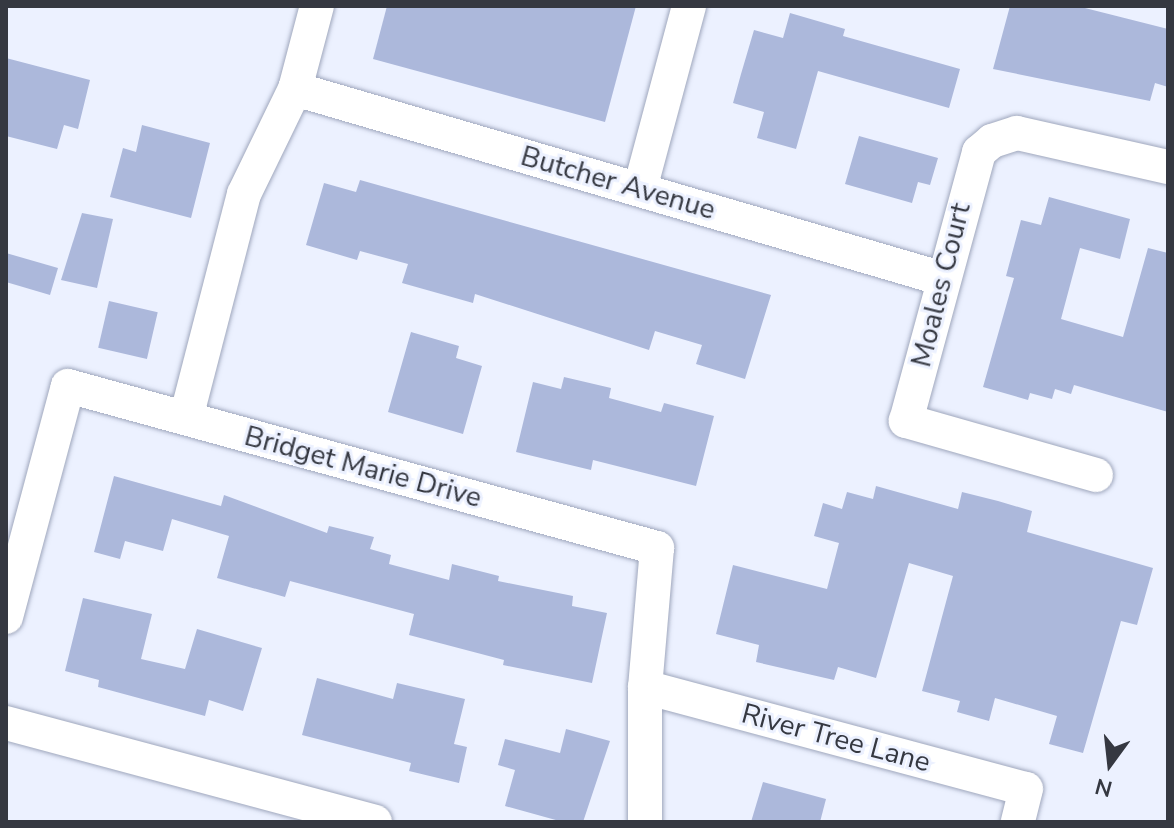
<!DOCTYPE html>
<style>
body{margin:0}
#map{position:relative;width:1174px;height:828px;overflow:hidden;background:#ecf1ff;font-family:"Nunito Sans",sans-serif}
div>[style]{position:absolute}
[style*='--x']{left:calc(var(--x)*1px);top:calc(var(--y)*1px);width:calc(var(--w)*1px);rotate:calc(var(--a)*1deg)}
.building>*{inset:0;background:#acb8db;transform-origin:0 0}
.roads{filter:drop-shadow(0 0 2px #9fa7bd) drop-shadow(0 0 2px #9fa7bd)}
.minor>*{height:34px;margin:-17px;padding:0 17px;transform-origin:17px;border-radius:17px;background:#fff}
span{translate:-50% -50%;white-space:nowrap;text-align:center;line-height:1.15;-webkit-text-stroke:6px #ecf1ff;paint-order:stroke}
.street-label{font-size:28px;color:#353841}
.frame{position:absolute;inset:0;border:8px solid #353841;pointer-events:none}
.north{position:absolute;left:1070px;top:724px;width:80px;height:80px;-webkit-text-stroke:6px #ecf1ff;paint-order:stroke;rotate:195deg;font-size:22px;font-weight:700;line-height:32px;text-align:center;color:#353841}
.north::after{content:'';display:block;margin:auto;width:28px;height:36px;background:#353841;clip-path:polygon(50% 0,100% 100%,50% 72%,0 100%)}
</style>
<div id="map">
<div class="building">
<div style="clip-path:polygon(387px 6px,636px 6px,605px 122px,373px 59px)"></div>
<div style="clip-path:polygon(1010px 6px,1077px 6px,1168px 29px,1168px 87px,1155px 83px,1150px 101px,993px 69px)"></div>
<div style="clip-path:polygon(790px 13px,845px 29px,843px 36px,960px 69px,949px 108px,818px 71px,796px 149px,757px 138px,764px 112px,733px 103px,741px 74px,754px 30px,783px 38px)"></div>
<div style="clip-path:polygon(6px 58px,90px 80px,78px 129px,64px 125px,57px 149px,6px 136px)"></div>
<div style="clip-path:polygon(142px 125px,210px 143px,191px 218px,110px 197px,123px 148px,136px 152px)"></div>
<div style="clip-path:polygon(859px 136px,938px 158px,930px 185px,918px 182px,912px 203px,845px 184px)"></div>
<div style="clip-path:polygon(360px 180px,771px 295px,745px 379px,696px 364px,702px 345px,655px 331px,649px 350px,475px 294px,473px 303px,402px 283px,408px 264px,360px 251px,357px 260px,306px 245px,324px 183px,356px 192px)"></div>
<div style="clip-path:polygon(1049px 197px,1130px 219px,1120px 259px,1080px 248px,1061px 319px,1123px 337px,1148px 248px,1168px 253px,1168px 412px,1074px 385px,1071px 394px,1055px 389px,1052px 399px,1030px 393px,1028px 400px,983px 387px,1014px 278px,1006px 276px,1021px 220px,1041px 225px)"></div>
<div style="clip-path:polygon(82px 213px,113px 219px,97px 288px,61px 280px)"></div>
<div style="clip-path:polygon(6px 253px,58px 268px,50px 295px,6px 282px)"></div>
<div style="left:109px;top:301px;width:50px;height:48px;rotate:13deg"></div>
<div style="clip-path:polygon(411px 332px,459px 346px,456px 358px,482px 366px,463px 434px,388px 412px)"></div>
<div style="clip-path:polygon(564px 377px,611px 388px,609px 398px,661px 412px,664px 403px,714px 416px,696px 486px,593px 460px,591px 470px,516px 452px,533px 382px,561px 389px)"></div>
<div style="clip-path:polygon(114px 476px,221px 506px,224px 495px,327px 533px,329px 526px,374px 537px,370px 549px,391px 555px,389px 564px,449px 580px,452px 564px,499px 576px,498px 581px,573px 596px,572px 606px,607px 613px,592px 683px,503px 665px,504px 660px,409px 635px,414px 614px,290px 581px,285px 597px,217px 578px,229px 536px,172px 519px,163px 551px,125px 541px,120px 559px,94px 552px)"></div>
<div style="clip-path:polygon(876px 486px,958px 509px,962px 492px,998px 501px,1032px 511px,1027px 532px,1153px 568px,1137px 625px,1121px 621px,1083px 753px,1049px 744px,1057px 716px,995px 698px,989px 721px,957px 712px,960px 701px,922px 691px,953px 576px,909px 563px,876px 678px,838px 667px,834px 680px,756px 662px,759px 645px,716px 634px,733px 565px,827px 589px,839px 543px,814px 536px,823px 503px,842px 509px,847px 492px,873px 499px)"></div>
<div style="clip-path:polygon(83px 598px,152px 614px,141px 659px,185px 669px,197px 629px,262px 648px,243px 711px,209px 700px,205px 716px,98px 687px,99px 680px,65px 671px)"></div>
<div style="clip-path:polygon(317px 678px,393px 699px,397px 683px,465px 699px,454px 744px,467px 747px,459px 783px,409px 771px,411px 763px,302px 735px)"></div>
<div style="clip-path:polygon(566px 729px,610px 741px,583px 822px,563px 822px,505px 806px,515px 770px,498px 765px,505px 739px,560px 753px)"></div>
<div style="clip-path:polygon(763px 782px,826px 799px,820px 822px,751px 822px)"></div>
</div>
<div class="roads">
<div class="minor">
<div style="--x:295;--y:89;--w:672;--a:16.33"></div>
<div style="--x:640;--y:189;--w:189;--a:-75"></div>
<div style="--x:186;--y:418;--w:231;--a:-75.5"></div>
<div style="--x:244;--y:194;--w:117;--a:-64.1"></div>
<div style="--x:295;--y:89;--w:86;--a:-75.2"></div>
<div style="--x:1096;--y:475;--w:198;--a:-164.1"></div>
<div style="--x:906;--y:421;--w:279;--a:-74.8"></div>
<div style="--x:979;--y:152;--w:17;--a:-40"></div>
<div style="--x:992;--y:141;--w:26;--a:-18"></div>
<div style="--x:1017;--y:133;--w:155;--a:12.7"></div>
<div style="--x:6;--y:617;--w:239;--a:-75"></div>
<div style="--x:68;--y:386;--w:611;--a:15.38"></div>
<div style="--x:657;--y:548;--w:140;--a:94.9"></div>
<div style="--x:645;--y:687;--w:135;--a:90"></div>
<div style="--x:645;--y:687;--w:394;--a:15"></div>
<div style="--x:1026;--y:789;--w:34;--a:104"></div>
<div style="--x:6;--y:723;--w:382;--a:15"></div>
</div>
</div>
<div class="street-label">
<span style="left:618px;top:183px;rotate:16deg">Butcher Avenue</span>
<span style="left:941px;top:285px;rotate:-76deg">Moales Court</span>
<span style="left:363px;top:467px;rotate:15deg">Bridget Marie Drive</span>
<span style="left:836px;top:738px;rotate:15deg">River Tree Lane</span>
</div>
<div class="frame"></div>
<div class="north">N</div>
</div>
